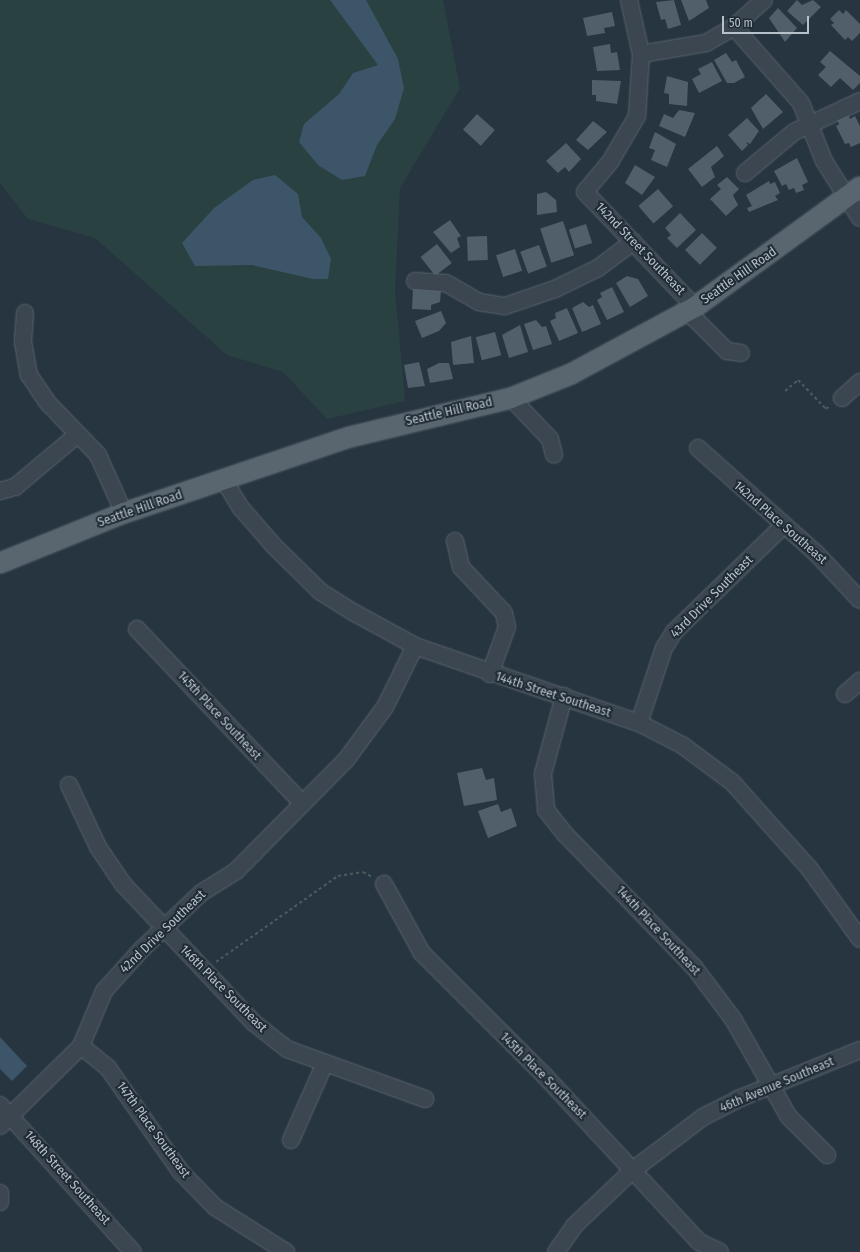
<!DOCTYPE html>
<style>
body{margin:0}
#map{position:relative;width:860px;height:1252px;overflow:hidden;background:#273540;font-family:"Fira Sans Condensed",sans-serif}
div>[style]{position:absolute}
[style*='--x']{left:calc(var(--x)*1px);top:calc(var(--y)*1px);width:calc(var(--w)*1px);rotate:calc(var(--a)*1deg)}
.green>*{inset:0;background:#294140}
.water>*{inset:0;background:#3d5568}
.building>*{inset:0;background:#505f6a;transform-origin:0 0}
.path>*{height:2px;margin-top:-1px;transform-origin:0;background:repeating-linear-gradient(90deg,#475d5c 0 3px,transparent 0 6px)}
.roads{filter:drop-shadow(0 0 1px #59646d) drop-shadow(0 0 1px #59646d)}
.minor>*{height:16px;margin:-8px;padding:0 8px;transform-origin:8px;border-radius:8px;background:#3b4650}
.major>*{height:20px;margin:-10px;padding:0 10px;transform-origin:10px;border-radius:10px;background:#59666f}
span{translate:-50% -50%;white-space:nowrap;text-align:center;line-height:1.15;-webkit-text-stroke:4px #202b35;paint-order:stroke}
.street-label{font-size:13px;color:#b7c1ca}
.scale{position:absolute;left:722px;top:16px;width:87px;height:18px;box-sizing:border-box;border:2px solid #b7c1ca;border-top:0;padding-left:5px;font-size:12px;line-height:14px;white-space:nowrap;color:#b7c1ca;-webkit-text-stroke:3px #202b35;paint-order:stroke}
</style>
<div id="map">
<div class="green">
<div style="clip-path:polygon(0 0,443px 0,460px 88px,400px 188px,395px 291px,405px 401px,327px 419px,283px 372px,227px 355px,95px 238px,28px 219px,0 183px)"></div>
</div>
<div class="water">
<div style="clip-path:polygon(330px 0,366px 0,398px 59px,404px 88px,395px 119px,377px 145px,365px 176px,342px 180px,318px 165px,299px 142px,304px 124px,339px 94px,353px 73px,378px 65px)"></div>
<div style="clip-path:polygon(275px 175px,298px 194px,302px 217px,321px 238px,331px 259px,328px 279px,313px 279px,252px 265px,195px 266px,182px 243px,214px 208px,253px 180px)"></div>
<div style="clip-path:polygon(0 1037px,27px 1066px,12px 1081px,0 1069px)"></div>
</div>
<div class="building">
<div style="clip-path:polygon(674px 0,681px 25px,668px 29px,665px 19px,661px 20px,656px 2px)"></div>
<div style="clip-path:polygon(681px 0,706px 0,709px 8px,689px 21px)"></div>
<div style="clip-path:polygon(797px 0,802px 5px,813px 0,821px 7px,803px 25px,787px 11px)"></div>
<div style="clip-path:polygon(778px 8px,797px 28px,785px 42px,769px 18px)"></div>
<div style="clip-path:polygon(839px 10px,843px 14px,846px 10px,860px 24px,860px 33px,852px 41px,848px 37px,845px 40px,831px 25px,834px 23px,830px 19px)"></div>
<div style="clip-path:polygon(612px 12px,615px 26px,604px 28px,605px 33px,587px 36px,583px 18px)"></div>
<div style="clip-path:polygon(610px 44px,611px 53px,617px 52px,620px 70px,597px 71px,593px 47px)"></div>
<div style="clip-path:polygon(830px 51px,860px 76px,860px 83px,853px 90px,840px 78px,831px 87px,818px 75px,826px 67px,820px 62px)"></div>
<div style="clip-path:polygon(726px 53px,732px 62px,736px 60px,745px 77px,734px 83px,727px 83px,714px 60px)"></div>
<div style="clip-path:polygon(712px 62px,722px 81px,699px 93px,692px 79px,701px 74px,698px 69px)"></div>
<div style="clip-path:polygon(667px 76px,688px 82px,687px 106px,669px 104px,669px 94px,664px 93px)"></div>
<div style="clip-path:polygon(592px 80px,621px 81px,617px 104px,596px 101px,596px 95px,592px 95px)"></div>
<div style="clip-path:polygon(766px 94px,783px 112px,763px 129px,751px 108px)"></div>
<div style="clip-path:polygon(679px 110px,695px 113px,685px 137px,659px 126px,664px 114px,673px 118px)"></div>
<div style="left:477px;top:114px;width:24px;height:21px;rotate:42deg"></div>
<div style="clip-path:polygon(848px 114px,850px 119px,855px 116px,860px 126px,860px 143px,851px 147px,849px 143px,845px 144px,836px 126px,839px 124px,837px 120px)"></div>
<div style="clip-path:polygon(747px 118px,759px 131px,750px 144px,746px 142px,748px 145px,742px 151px,728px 135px)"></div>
<div style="clip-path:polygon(593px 121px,607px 132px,588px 150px,576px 140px)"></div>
<div style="clip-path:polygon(655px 132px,676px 144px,667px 167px,651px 160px,655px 150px,649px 148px)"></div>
<div style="clip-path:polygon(566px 143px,581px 159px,569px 172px,565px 167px,558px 173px,546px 161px)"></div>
<div style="clip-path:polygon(717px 146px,724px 156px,711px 167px,715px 177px,702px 187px,688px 169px)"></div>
<div style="clip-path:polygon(797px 158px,808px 182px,802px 185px,804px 190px,796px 193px,794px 188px,789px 190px,786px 184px,782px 186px,774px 171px)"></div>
<div style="clip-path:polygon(635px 165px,655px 177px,642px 195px,625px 183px)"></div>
<div style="clip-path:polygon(727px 177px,739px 189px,733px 195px,738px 205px,726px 216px,710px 199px,721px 189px,717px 185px)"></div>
<div style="clip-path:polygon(769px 181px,770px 184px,775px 182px,780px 193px,775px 196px,778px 200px,749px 212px,747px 208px,752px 206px,746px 195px)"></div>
<div style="left:658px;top:189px;width:23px;height:26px;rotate:49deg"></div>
<div style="clip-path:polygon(546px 192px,556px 200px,557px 212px,537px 215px,537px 194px)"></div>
<div style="clip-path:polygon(680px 213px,696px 230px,677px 248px,667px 238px,671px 235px,665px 228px)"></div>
<div style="clip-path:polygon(450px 220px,461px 236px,457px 238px,460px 247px,451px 253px,433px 232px)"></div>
<div style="left:563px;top:221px;width:36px;height:24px;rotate:72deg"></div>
<div style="left:586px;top:224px;width:20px;height:18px;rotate:72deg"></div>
<div style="left:702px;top:233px;width:21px;height:24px;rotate:45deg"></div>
<div style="left:487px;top:236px;width:24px;height:20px;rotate:88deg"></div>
<div style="left:437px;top:244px;width:24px;height:21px;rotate:52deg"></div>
<div style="left:539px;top:245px;width:23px;height:20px;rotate:70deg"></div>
<div style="left:515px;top:249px;width:23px;height:20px;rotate:72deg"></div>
<div style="clip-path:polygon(627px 276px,638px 279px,648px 296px,630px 307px,616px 283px)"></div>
<div style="clip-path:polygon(612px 287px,624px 312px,607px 320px,597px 300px,602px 297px,600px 293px)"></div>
<div style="clip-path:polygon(413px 288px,441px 290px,440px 302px,431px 305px,431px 310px,412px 309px)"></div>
<div style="clip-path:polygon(583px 302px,589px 307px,593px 305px,601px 324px,582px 332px,572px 308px)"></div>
<div style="clip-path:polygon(567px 308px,578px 333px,559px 341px,550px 321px,556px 318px,555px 313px)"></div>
<div style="clip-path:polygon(441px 311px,446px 323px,439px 331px,422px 338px,415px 321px)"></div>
<div style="clip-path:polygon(536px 320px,542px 327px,546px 326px,552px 344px,533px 350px,524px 324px)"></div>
<div style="clip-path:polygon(520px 325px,528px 352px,509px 358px,502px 335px)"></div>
<div style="left:495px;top:332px;width:24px;height:20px;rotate:75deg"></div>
<div style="clip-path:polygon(471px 336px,474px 363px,453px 365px,451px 342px)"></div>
<div style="clip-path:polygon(419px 362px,425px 386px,408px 388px,404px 365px)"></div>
<div style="clip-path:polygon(439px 363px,449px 363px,453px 379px,430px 383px,427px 369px)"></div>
<div style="clip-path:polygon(482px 768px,486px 780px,494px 778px,497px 800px,464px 806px,457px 773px)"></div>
<div style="clip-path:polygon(498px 804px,501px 812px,511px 808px,517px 826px,488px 838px,478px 811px)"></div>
</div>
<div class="path">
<div style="--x:785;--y:391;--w:17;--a:-40"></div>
<div style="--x:798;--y:380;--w:40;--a:46"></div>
<div style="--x:826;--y:409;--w:6;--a:-39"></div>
<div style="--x:216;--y:962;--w:149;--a:-35.2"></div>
<div style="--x:338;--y:876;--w:25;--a:-9"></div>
<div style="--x:363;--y:872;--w:10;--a:29"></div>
</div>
<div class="roads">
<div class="minor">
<div style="--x:629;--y:0;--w:55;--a:77.5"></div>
<div style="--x:641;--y:54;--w:62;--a:93.7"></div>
<div style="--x:637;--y:116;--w:53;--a:120.4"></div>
<div style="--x:610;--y:162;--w:39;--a:130"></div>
<div style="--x:585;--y:192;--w:159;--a:46.3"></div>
<div style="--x:734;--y:27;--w:101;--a:48.6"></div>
<div style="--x:801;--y:103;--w:62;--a:68.4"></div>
<div style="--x:824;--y:161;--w:67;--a:57.7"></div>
<div style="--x:641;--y:54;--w:66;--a:-9.6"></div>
<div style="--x:706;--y:43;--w:32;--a:-30"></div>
<div style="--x:734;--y:27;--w:40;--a:-42"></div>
<div style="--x:745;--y:173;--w:64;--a:-39.9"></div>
<div style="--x:794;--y:132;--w:73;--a:-25.2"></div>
<div style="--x:415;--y:281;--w:31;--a:4"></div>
<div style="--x:446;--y:283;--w:38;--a:30"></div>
<div style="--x:479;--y:302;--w:26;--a:9"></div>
<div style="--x:505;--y:306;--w:53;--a:-18.8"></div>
<div style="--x:555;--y:289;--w:48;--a:-26"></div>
<div style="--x:598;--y:268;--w:44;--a:-36.6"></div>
<div style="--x:687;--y:311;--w:57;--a:45"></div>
<div style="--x:727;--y:351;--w:14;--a:8"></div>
<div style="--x:25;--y:313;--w:29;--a:94"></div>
<div style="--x:23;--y:342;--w:34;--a:80"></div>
<div style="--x:29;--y:375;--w:32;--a:56"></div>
<div style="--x:47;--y:402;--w:74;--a:46.1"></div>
<div style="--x:98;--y:455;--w:64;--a:65.9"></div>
<div style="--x:511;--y:398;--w:57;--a:46.4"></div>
<div style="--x:550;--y:439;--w:16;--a:76"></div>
<div style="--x:842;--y:398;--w:24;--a:-42"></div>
<div style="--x:698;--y:448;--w:158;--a:41.7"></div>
<div style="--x:816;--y:553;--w:64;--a:46.9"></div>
<div style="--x:224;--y:480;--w:33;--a:59"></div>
<div style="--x:241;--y:508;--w:50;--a:49"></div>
<div style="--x:274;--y:546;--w:66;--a:44.4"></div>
<div style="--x:321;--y:592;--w:40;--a:32"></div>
<div style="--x:355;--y:613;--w:68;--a:28.8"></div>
<div style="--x:415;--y:646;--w:237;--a:19"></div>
<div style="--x:639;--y:723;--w:48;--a:27.1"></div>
<div style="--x:682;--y:745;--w:62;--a:36.5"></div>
<div style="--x:732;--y:782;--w:115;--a:48.2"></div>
<div style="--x:809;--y:868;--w:87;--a:54.3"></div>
<div style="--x:0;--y:491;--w:16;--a:-15"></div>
<div style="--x:15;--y:487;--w:81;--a:-40"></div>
<div style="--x:455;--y:541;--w:27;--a:77"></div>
<div style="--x:461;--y:567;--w:63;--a:46.9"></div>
<div style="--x:504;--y:613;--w:14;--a:78"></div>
<div style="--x:507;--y:627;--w:50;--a:109.9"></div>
<div style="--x:137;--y:629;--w:240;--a:46.5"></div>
<div style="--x:845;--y:694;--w:20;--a:-41"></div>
<div style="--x:564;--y:696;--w:81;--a:105.1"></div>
<div style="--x:543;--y:774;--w:36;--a:85"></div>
<div style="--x:546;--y:810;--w:31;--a:52"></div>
<div style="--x:565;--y:834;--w:185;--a:45.9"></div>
<div style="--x:694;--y:967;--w:65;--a:53.1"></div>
<div style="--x:733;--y:1019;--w:113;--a:60.3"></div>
<div style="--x:789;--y:1117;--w:54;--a:45"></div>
<div style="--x:639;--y:723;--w:79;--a:-71.6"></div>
<div style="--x:664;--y:648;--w:19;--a:-58"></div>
<div style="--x:674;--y:632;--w:153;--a:-44.2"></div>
<div style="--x:69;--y:785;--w:68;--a:64.9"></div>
<div style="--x:98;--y:847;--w:45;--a:56"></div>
<div style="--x:123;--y:884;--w:191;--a:46.7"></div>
<div style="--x:254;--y:1023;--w:42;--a:38.2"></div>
<div style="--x:287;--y:1049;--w:147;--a:19.9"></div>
<div style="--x:384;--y:884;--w:79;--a:61.2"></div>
<div style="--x:422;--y:953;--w:171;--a:45"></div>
<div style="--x:543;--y:1074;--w:229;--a:47.1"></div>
<div style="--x:699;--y:1242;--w:23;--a:25"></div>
<div style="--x:81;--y:1046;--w:35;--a:39"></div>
<div style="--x:108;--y:1068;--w:126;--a:55"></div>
<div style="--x:180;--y:1171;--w:50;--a:45.8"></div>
<div style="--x:215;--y:1207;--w:84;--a:32.4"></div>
<div style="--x:0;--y:1105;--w:198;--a:47.9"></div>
<div style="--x:0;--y:1126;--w:114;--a:-44.6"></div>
<div style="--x:81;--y:1046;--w:60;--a:-67.3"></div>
<div style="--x:104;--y:991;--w:57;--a:-47.9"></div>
<div style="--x:142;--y:949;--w:81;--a:-43.5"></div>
<div style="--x:201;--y:893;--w:41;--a:-32.2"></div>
<div style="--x:236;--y:871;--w:156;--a:-45.3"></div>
<div style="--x:346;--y:760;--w:66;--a:-53.7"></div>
<div style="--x:385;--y:707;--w:68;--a:-63.8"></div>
<div style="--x:291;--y:1140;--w:84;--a:-66.2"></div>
<div style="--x:0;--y:1193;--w:9;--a:90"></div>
<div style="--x:556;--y:1252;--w:32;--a:-55"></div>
<div style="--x:574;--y:1226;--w:81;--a:-43.5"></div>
<div style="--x:633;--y:1170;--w:88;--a:-37.1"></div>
<div style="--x:703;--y:1117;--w:39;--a:-27"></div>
<div style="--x:738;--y:1099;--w:131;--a:-21.9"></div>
</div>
<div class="major">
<div style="--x:0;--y:563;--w:134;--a:-22"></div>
<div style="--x:124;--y:513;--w:238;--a:-18.6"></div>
<div style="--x:350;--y:437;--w:166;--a:-13.6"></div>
<div style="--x:511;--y:398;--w:65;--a:-21.8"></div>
<div style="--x:571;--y:374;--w:141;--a:-28.4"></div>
<div style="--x:695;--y:307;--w:204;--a:-36"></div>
</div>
</div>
<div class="street-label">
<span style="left:640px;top:249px;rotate:46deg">142nd Street Southeast</span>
<span style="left:739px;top:276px;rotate:-35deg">Seattle Hill Road</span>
<span style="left:449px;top:412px;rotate:-13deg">Seattle Hill Road</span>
<span style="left:140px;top:509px;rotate:-19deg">Seattle Hill Road</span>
<span style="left:780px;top:523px;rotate:41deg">142nd Place Southeast</span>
<span style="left:712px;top:597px;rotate:-45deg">43rd Drive Southeast</span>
<span style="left:553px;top:695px;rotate:18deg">144th Street Southeast</span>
<span style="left:219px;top:716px;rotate:47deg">145th Place Southeast</span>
<span style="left:658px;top:931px;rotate:47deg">144th Place Southeast</span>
<span style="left:163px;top:932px;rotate:-44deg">42nd Drive Southeast</span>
<span style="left:223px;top:989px;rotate:45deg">146th Place Southeast</span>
<span style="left:543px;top:1076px;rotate:45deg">145th Place Southeast</span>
<span style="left:777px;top:1085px;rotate:-23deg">46th Avenue Southeast</span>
<span style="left:153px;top:1130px;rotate:54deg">147th Place Southeast</span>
<span style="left:67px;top:1178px;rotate:48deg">148th Street Southeast</span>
</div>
<div class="scale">50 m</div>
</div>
